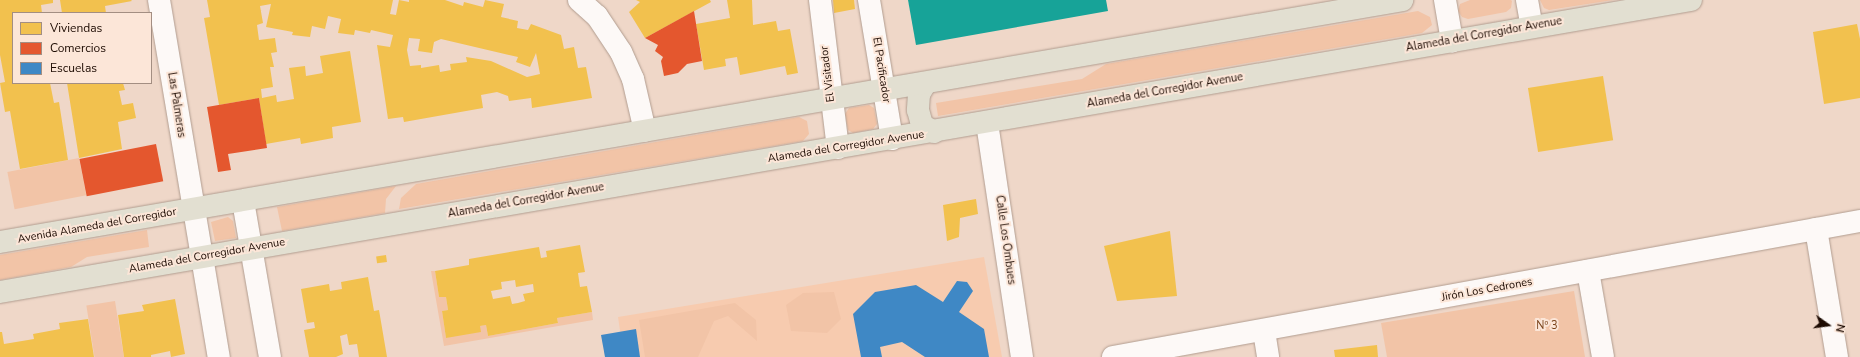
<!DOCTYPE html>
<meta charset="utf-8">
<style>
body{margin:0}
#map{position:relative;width:1860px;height:357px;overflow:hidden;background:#efd7c8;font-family:"Nunito Sans",sans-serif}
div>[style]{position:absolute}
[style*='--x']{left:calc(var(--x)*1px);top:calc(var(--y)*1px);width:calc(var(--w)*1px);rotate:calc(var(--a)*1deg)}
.built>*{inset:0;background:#f7cbaf}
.green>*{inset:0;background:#f2c4a7;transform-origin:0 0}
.homes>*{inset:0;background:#f2c14e;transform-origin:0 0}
.shops>*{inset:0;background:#e4572e;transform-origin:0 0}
.schools>*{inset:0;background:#3f88c5}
.public>*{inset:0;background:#17a398}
.roads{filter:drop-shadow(0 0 1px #b19d90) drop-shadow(0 0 1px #b19d90)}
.minor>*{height:22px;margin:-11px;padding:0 11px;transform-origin:11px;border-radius:11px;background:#fdf9f7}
.major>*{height:22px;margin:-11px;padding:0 11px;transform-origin:11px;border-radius:11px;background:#e2dfd1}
span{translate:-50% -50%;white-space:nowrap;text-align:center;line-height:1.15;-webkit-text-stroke:4px #fce6d8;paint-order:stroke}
.street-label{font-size:11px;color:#1d0b02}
.park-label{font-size:11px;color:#7a431a}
.legend{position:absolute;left:12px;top:12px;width:140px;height:72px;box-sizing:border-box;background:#fce6d8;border:1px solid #a38e82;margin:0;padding:5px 7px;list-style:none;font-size:12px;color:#1d0b02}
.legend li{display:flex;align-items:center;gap:8px;height:20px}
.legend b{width:20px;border:1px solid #a38e82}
.north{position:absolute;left:1808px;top:305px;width:40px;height:40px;-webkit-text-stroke:3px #fce6d8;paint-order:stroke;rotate:104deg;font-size:11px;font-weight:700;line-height:16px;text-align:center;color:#1d0b02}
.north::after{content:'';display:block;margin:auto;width:14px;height:18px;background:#1d0b02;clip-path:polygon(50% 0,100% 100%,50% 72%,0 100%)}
</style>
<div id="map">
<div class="built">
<div style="clip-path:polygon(984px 257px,1002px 357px,624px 357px,618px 317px)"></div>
</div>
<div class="green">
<div style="clip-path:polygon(1470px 0,1511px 0,1512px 1px,1511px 8px,1506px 12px,1468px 19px,1462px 17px,1458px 11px,1460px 4px)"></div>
<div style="clip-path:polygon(1540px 0,1613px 0,1549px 10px,1544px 8px)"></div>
<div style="clip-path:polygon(1418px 11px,1430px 17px,1432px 25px,1422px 33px,938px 116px,936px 103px,1082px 79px,1106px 64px)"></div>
<div style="clip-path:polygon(869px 105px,874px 108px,877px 124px,873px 129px,853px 133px,848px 130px,845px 114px,849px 108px)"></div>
<div style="clip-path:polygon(799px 117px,807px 121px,809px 134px,803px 141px,399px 209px,401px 198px,416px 184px)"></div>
<div style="left:79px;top:158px;width:38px;height:73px;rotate:79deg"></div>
<div style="clip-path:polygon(396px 186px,386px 199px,385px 213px,282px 231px,277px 207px)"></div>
<div style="clip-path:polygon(228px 217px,233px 221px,236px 238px,215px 241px,211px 222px)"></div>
<div style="clip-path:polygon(147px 230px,149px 247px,87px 257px,71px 267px,0 280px,0 255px)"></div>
<div style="clip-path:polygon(431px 271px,435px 271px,439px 297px,446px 297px,448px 310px,442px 311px,446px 338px,480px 326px,486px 325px,488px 336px,558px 323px,557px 318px,592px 312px,593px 320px,444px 346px)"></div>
<div style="clip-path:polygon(1574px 291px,1585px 357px,1387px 357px,1381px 323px)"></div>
<div style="clip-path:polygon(834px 292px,841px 319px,827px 333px,791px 331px,786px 305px,803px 293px)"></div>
<div style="left:115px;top:301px;width:57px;height:29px;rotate:81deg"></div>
<div style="clip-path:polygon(735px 303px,756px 320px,757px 341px,728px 316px,714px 321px,698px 357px,645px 357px,639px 320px)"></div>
</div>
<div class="homes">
<div style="clip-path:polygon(0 0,53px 0,53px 3px,41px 5px,42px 13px,13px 13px,13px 83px,50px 83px,54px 103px,59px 102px,68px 160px,20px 169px,10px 111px,5px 112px,0 83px,5px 82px,0 55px)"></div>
<div style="clip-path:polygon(60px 0,131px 0,132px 1px,105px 6px,106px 13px,62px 13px)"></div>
<div style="clip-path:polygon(evenodd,207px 0,393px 0,390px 14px,396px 15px,399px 0,409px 2px,409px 0,445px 0,463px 6px,464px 2px,483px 7px,485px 0,504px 4px,501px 17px,518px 21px,517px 28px,528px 30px,531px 24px,561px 35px,564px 49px,574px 47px,578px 68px,586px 67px,592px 98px,532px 108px,531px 98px,509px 101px,508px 96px,497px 92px,481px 95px,483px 108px,404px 122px,403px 117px,388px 119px,377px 45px,390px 47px,393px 35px,371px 30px,370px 33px,355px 30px,354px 35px,338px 33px,341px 19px,328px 16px,325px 29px,312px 26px,310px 37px,292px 35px,293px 32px,266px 27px,271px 4px,260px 6px,263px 23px,257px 25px,259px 40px,275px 38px,277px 52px,271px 53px,274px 67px,270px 67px,273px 87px,261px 89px,262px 98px,276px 95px,277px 102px,294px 99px,289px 68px,305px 66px,306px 76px,323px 73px,320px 56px,350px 51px,361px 122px,332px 127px,333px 138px,301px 144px,300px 138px,266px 144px,259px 98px,219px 105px,204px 18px,210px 17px,207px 0,409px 38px,420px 39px,418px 51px,432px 53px,434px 42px,441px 39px,518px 57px,516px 62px,530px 67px,536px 53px,540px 74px,527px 77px,491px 61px,466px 57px,467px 62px,450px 64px,451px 70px,440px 72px,439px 65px,421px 68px,421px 65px,410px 66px,407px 50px,409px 38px)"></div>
<div style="clip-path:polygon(636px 0,710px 0,711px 2px,645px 38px,629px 12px,640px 2px)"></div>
<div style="clip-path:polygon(727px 0,752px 0,753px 25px,776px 21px,778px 31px,790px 29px,798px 73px,787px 75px,785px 66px,740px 75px,737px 57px,725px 59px,726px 66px,704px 70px,696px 24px,730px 18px)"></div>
<div style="clip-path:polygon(833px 0,854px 0,855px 9px,834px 13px)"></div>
<div style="clip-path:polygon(1857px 24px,1860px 39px,1860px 98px,1824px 104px,1813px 32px)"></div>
<div style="left:1603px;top:76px;width:65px;height:76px;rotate:81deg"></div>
<div style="clip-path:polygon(67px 83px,123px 83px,125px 90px,119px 91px,122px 105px,133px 103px,136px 118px,118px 122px,122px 149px,79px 158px)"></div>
<div style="clip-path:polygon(976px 199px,978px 214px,960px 218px,959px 237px,947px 241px,943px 205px)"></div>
<div style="clip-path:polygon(1170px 231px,1177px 296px,1117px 301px,1104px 246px)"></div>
<div style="clip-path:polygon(evenodd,580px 245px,585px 272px,578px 273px,580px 287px,587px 286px,592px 312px,557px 318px,558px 323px,488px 336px,486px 325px,480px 326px,481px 332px,446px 338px,442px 311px,448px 310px,446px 297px,439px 297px,435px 271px,469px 265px,469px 259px,539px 247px,541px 258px,547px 257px,546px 251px,580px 245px,515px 280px,516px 287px,533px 284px,534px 292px,523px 294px,525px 301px,518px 303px,512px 304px,510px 296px,493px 299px,491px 291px,502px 289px,501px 282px,515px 280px)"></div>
<div style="left:386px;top:255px;width:7px;height:10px;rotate:82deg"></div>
<div style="clip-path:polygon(368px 277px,374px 311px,379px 310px,387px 357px,359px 357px,357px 344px,349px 345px,347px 334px,340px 336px,343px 354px,336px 357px,309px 357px,304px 330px,315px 328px,314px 322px,307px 323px,301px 289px,329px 284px,330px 291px,342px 289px,341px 282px)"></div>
<div style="clip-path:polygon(175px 299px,185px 354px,171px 357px,170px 351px,151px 355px,151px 357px,124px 357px,118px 315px,144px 311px,142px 305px)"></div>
<div style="clip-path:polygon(88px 319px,94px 357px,0 357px,0 332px,2px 332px,4px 344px,34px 339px,33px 334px,60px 329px,59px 323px)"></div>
<div style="clip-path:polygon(1377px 345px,1378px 357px,1335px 357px,1334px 350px)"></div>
</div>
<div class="shops">
<div style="clip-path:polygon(694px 11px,702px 61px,687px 64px,678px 73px,664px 76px,661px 61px,663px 57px,655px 51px,658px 45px,645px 38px)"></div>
<div style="clip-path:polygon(259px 98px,267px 148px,228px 154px,231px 170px,218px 172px,207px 107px)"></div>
<div style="left:156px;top:144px;width:38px;height:78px;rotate:79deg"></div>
</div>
<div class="schools">
<div style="clip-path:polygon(957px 281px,967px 282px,973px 291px,959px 312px,984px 329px,989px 357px,925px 357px,902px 342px,880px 347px,882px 357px,861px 357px,853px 314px,875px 292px,916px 285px,943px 302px)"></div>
<div style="clip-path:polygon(636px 329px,640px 357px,605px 357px,601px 335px)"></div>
</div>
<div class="public">
<div style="clip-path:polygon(908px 0,1106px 0,1108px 11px,916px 45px)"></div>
</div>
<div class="roads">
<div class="minor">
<div style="--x:159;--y:0;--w:362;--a:80.5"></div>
<div style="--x:579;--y:0;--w:24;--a:42"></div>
<div style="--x:597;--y:16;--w:43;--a:56.3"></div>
<div style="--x:621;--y:52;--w:30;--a:66"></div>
<div style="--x:633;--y:79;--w:53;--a:77"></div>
<div style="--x:820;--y:0;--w:149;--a:83.1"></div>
<div style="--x:869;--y:0;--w:141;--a:80.6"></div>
<div style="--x:1445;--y:0;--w:42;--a:80.3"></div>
<div style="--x:1527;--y:0;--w:27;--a:80"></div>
<div style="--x:987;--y:123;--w:237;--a:81.5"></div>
<div style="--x:243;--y:201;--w:158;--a:80.2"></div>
<div style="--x:1816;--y:229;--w:130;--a:80.7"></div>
<div style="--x:1588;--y:271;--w:87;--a:80.1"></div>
<div style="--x:1264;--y:331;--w:26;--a:81"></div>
<div style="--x:1113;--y:357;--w:759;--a:-10.32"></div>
</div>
<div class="major">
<div style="--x:925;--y:84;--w:12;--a:121"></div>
<div style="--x:919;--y:94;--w:16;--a:94"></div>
<div style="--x:918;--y:110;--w:16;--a:75"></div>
<div style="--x:922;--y:125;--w:14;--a:30"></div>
<div style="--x:0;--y:242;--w:1423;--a:-9.79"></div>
<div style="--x:0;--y:292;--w:1716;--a:-9.8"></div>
</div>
</div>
<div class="street-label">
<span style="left:1484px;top:35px;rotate:-10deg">Alameda del Corregidor Avenue</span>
<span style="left:881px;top:70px;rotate:81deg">El Pacificador</span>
<span style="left:828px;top:74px;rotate:-97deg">El Visitador</span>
<span style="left:1165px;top:91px;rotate:-10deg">Alameda del Corregidor Avenue</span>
<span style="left:176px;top:105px;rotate:81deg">Las Palmeras</span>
<span style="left:846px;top:147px;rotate:-9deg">Alameda del Corregidor Avenue</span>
<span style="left:526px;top:201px;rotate:-10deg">Alameda del Corregidor Avenue</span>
<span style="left:97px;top:226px;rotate:-10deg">Avenida Alameda del Corregidor</span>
<span style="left:1005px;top:240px;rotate:82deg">Calle Los Ombues</span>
<span style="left:207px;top:256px;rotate:-10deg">Alameda del Corregidor Avenue</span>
<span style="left:1487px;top:290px;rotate:-10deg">Jirón Los Cedrones</span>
</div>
<div class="park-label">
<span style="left:1547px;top:326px">Nº 3</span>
</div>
<ul class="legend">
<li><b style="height:11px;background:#f2c14e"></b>Viviendas</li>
<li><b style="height:11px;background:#e4572e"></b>Comercios</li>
<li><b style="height:11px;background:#3f88c5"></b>Escuelas</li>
</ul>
<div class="north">N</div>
</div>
